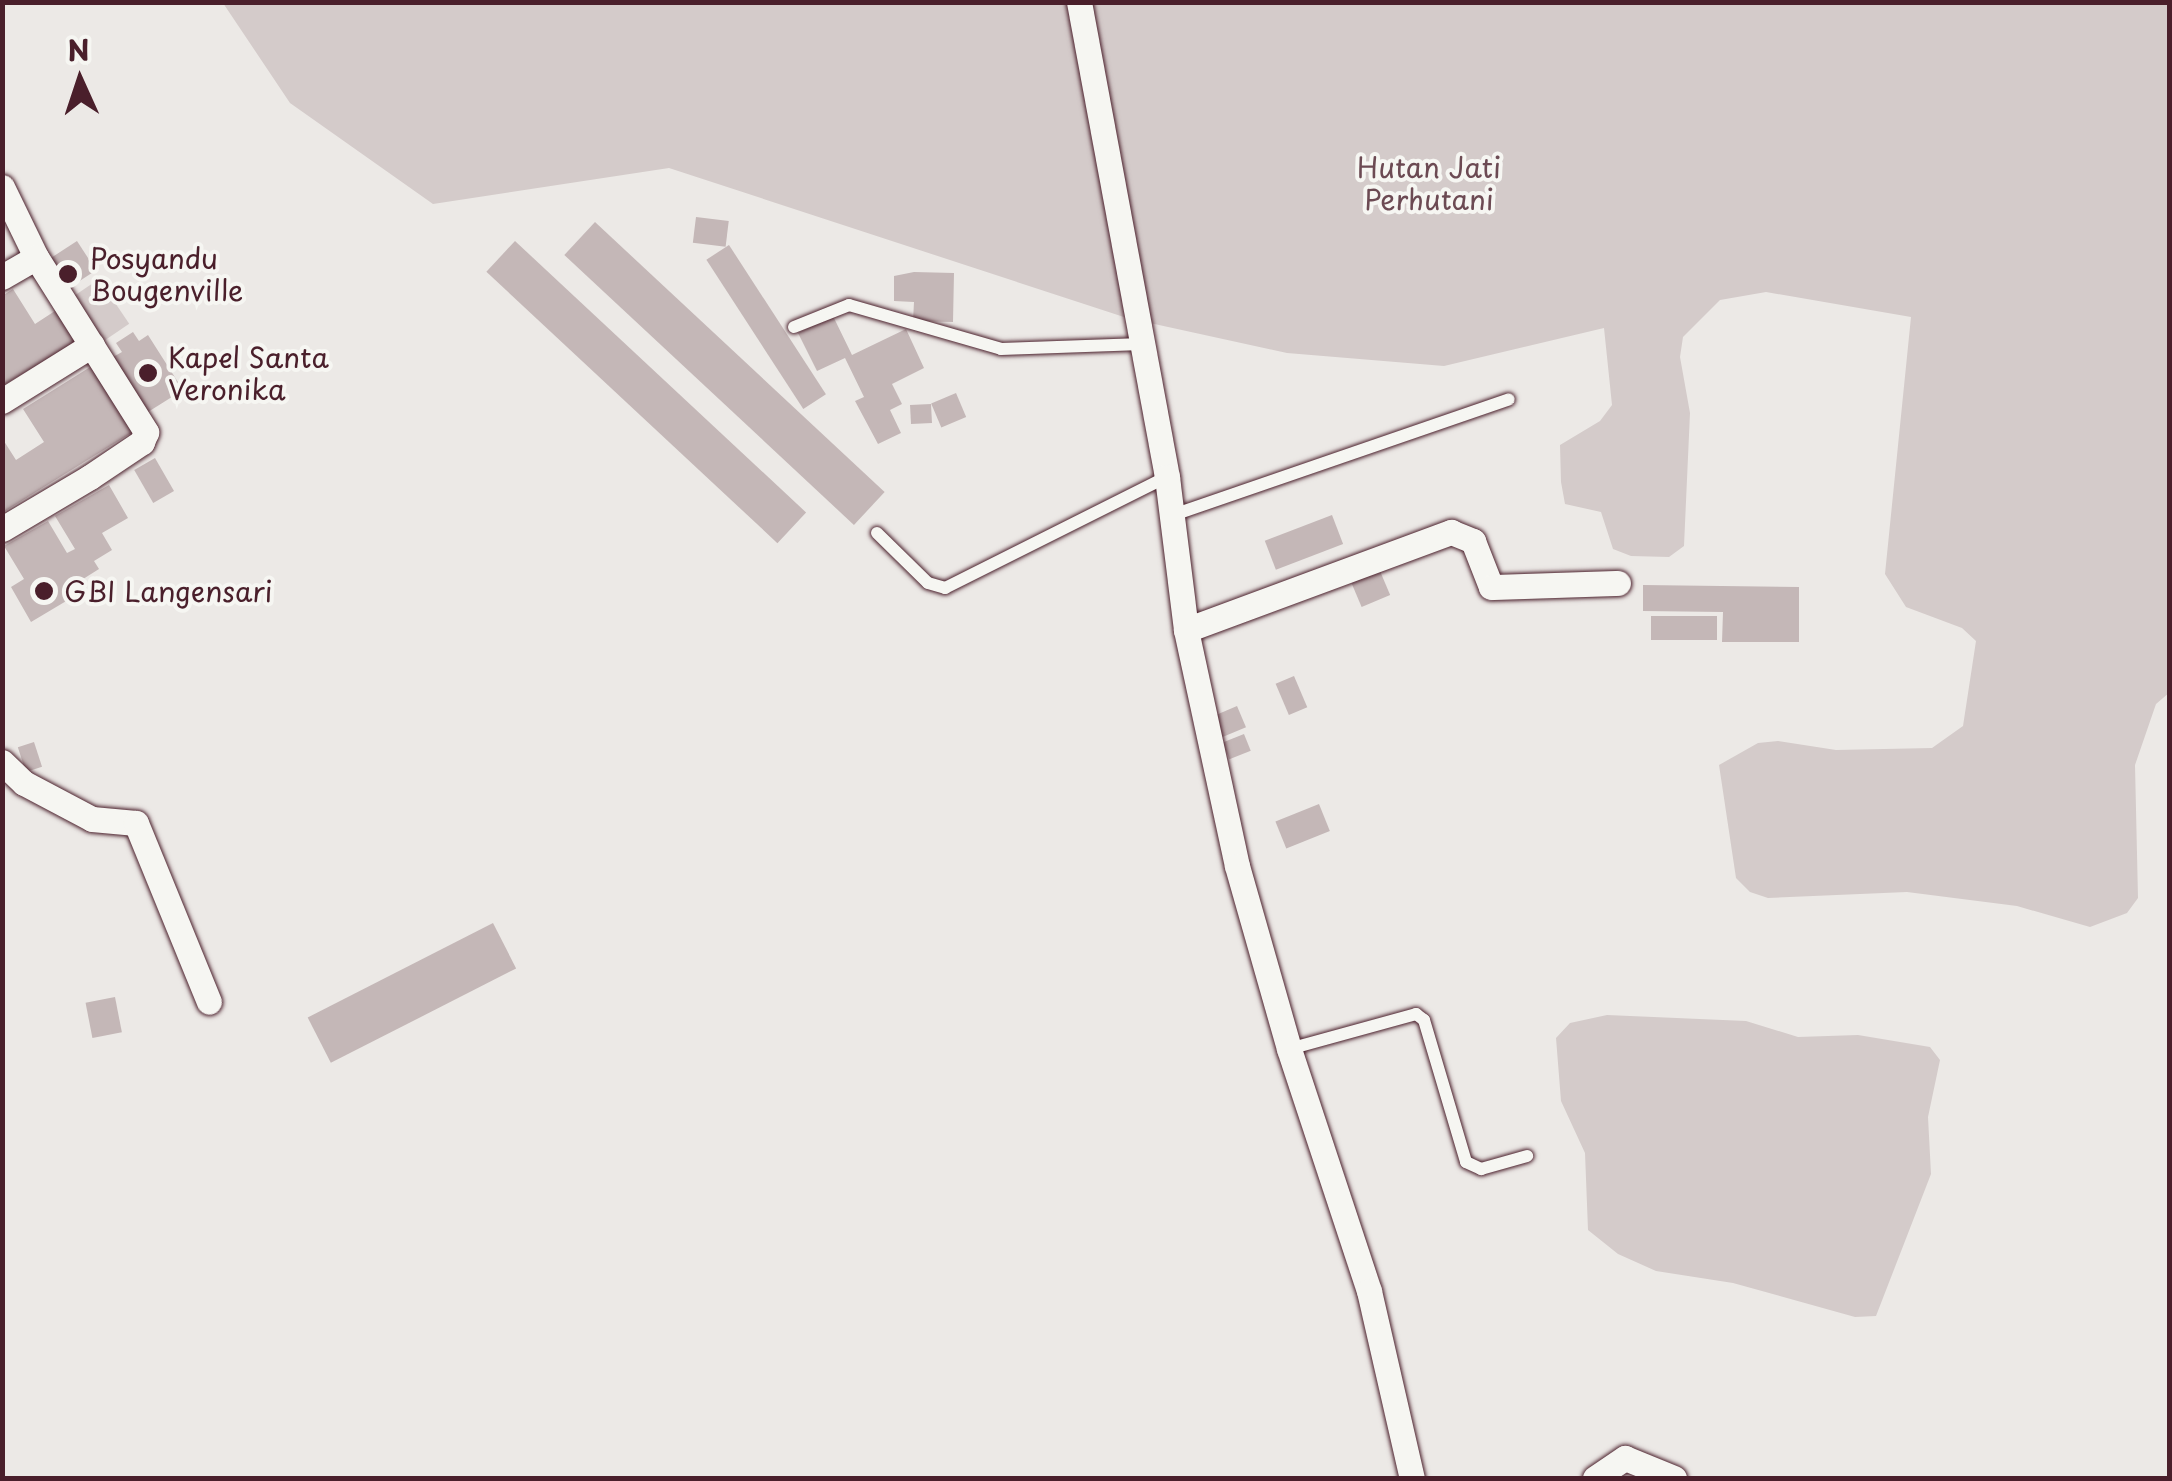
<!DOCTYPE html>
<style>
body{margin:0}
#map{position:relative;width:2172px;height:1481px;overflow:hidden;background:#ece9e6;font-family:"Playpen Sans",sans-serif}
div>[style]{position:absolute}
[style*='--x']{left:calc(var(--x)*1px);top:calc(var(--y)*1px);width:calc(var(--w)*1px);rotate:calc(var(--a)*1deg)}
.green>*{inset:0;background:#d4cbca;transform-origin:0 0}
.building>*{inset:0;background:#c4b7b7;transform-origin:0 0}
.roads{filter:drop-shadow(0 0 2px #4a1f2b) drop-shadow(0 0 2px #4a1f2b)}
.service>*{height:12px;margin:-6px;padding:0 6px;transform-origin:6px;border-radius:6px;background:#f6f6f2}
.minor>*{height:25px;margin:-12.5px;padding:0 12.5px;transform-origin:12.5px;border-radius:12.5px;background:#f6f6f2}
.dots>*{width:28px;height:28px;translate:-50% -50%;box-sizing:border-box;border:5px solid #f6f6f2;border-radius:50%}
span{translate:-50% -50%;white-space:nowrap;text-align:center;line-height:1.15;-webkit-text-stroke:8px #f6f6f2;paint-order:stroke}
.park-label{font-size:28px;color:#6c4a53}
.poi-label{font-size:28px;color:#4a1f2b}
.left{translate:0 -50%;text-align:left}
.frame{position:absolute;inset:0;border:5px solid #4a1f2b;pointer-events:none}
.north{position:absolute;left:30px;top:30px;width:100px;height:100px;-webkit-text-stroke:8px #f6f6f2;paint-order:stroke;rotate:357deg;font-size:28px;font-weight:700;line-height:40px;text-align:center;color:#4a1f2b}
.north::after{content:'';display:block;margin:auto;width:35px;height:45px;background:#4a1f2b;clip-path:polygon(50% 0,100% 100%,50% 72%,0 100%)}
</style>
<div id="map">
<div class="green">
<div style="clip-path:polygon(223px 3px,2169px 3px,2170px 692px,2156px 704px,2135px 765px,2138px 898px,2127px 913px,2090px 927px,2017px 906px,1907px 892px,1768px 898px,1750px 892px,1736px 878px,1719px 765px,1758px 743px,1778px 741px,1836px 750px,1932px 748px,1963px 726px,1976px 641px,1962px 628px,1906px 607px,1885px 574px,1911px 317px,1766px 292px,1720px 300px,1683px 337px,1680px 357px,1690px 413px,1684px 546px,1669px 557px,1631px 556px,1613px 549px,1601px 512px,1565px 504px,1561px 482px,1560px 445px,1600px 421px,1612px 405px,1604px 328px,1444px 366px,1287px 353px,1127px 318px,669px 168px,433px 204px,290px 103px)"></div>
<div style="left:99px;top:279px;width:54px;height:32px;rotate:56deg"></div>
<div style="clip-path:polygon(1607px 1015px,1746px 1021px,1798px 1037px,1858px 1035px,1930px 1047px,1940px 1060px,1928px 1117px,1931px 1174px,1876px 1316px,1855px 1317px,1733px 1283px,1656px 1271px,1618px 1254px,1588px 1230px,1585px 1153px,1561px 1101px,1556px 1038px,1570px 1023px)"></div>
</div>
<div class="building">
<div style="left:696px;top:217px;width:33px;height:26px;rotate:7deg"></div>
<div style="left:595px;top:222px;width:396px;height:45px;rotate:43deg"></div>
<div style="left:77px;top:241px;width:35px;height:33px;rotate:57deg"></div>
<div style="left:515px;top:241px;width:398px;height:42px;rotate:43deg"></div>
<div style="left:729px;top:245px;width:178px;height:27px;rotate:57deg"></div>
<div style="clip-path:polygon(914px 272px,954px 273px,953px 322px,913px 321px,914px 302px,894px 301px,894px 276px)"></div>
<div style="clip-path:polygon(13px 289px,35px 324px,58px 309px,78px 341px,2px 386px,2px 296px)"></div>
<div style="clip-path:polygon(833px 316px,852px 355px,906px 329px,924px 368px,892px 384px,902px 404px,890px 410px,901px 433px,878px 444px,855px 401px,864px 397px,845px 358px,817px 371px,798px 333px)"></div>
<div style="clip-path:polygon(133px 332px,139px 341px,148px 335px,183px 390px,148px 412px,113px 357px,122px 352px,116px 343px)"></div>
<div style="clip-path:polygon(95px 364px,136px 430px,2px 513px,2px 438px,16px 460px,44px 442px,23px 409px)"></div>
<div style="left:956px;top:393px;width:26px;height:27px;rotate:67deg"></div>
<div style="left:931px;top:404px;width:19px;height:21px;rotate:87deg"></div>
<div style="left:155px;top:458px;width:38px;height:24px;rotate:60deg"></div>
<div style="clip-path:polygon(109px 485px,128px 518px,102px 533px,112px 550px,94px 561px,99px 569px,72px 586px,78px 594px,31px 622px,11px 587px,24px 579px,4px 546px,48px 521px,67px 553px,75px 549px,55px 516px)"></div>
<div style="left:1332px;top:515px;width:31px;height:72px;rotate:69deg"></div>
<div style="left:1380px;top:571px;width:26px;height:31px;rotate:67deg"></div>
<div style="clip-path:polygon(1643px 585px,1799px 587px,1799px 642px,1722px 642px,1723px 612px,1643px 611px)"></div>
<div style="left:1651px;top:616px;width:66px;height:24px"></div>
<div style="left:1294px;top:676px;width:34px;height:20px;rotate:67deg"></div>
<div style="left:1237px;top:706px;width:23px;height:28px;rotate:67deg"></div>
<div style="left:1244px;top:734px;width:18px;height:23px;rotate:68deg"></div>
<div style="left:34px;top:742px;width:26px;height:17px;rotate:72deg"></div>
<div style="left:1319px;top:804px;width:29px;height:47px;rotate:68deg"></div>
<div style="left:493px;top:923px;width:51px;height:208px;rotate:63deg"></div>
<div style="left:115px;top:997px;width:36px;height:30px;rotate:79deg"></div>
</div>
<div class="roads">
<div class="service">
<div style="--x:794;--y:327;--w:59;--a:-21.8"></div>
<div style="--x:849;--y:305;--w:158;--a:16.1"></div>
<div style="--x:1001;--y:349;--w:141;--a:-2"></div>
<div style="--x:1173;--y:515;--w:355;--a:-19"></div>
<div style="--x:877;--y:533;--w:71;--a:44.4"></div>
<div style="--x:928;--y:583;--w:18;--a:16"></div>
<div style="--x:945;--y:588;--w:248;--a:-26.6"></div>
<div style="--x:1289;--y:1049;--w:132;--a:-15.4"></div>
<div style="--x:1416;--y:1014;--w:10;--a:37"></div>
<div style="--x:1424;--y:1020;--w:148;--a:73.5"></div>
<div style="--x:1466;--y:1162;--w:17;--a:25"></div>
<div style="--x:1481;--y:1169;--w:48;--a:-15.8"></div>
</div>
<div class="minor">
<div style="--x:1079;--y:2;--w:483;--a:79.5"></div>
<div style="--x:1167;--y:477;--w:154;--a:82.9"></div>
<div style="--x:1186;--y:630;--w:241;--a:77.8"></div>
<div style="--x:1237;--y:866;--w:190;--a:74.1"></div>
<div style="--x:1289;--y:1049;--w:255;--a:71.7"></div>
<div style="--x:1369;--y:1291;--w:192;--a:77.1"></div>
<div style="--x:2;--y:187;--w:78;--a:64.1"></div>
<div style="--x:36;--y:257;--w:207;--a:57.8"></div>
<div style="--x:146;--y:432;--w:11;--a:112"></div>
<div style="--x:142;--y:442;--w:63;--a:146.1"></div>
<div style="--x:90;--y:477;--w:102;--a:149.4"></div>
<div style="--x:2;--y:277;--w:39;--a:-30"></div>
<div style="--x:2;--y:401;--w:106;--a:-31.9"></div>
<div style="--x:1186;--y:630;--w:283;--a:-20.3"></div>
<div style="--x:1451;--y:532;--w:24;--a:22"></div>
<div style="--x:1473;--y:541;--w:49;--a:68.6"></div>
<div style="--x:1491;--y:587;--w:127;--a:-1.8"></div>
<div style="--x:2;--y:762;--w:30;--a:44"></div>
<div style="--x:24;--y:783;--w:77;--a:27.9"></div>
<div style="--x:92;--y:819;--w:44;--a:5.2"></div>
<div style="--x:136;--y:823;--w:193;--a:67.8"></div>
<div style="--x:1595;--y:1478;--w:36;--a:-34"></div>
<div style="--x:1625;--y:1458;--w:53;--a:22.2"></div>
</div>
</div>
<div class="dots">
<div style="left:68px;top:274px;background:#4a1f2b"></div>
<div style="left:148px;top:373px;background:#4a1f2b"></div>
<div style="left:44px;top:591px;background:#4a1f2b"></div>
</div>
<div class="park-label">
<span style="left:1429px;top:183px">Hutan Jati<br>Perhutani</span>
</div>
<div class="poi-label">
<span class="left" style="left:90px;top:274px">Posyandu<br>Bougenville</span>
<span class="left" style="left:168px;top:373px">Kapel Santa<br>Veronika</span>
<span class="left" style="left:64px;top:591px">GBI Langensari</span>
</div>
<div class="frame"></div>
<div class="north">N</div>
</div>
